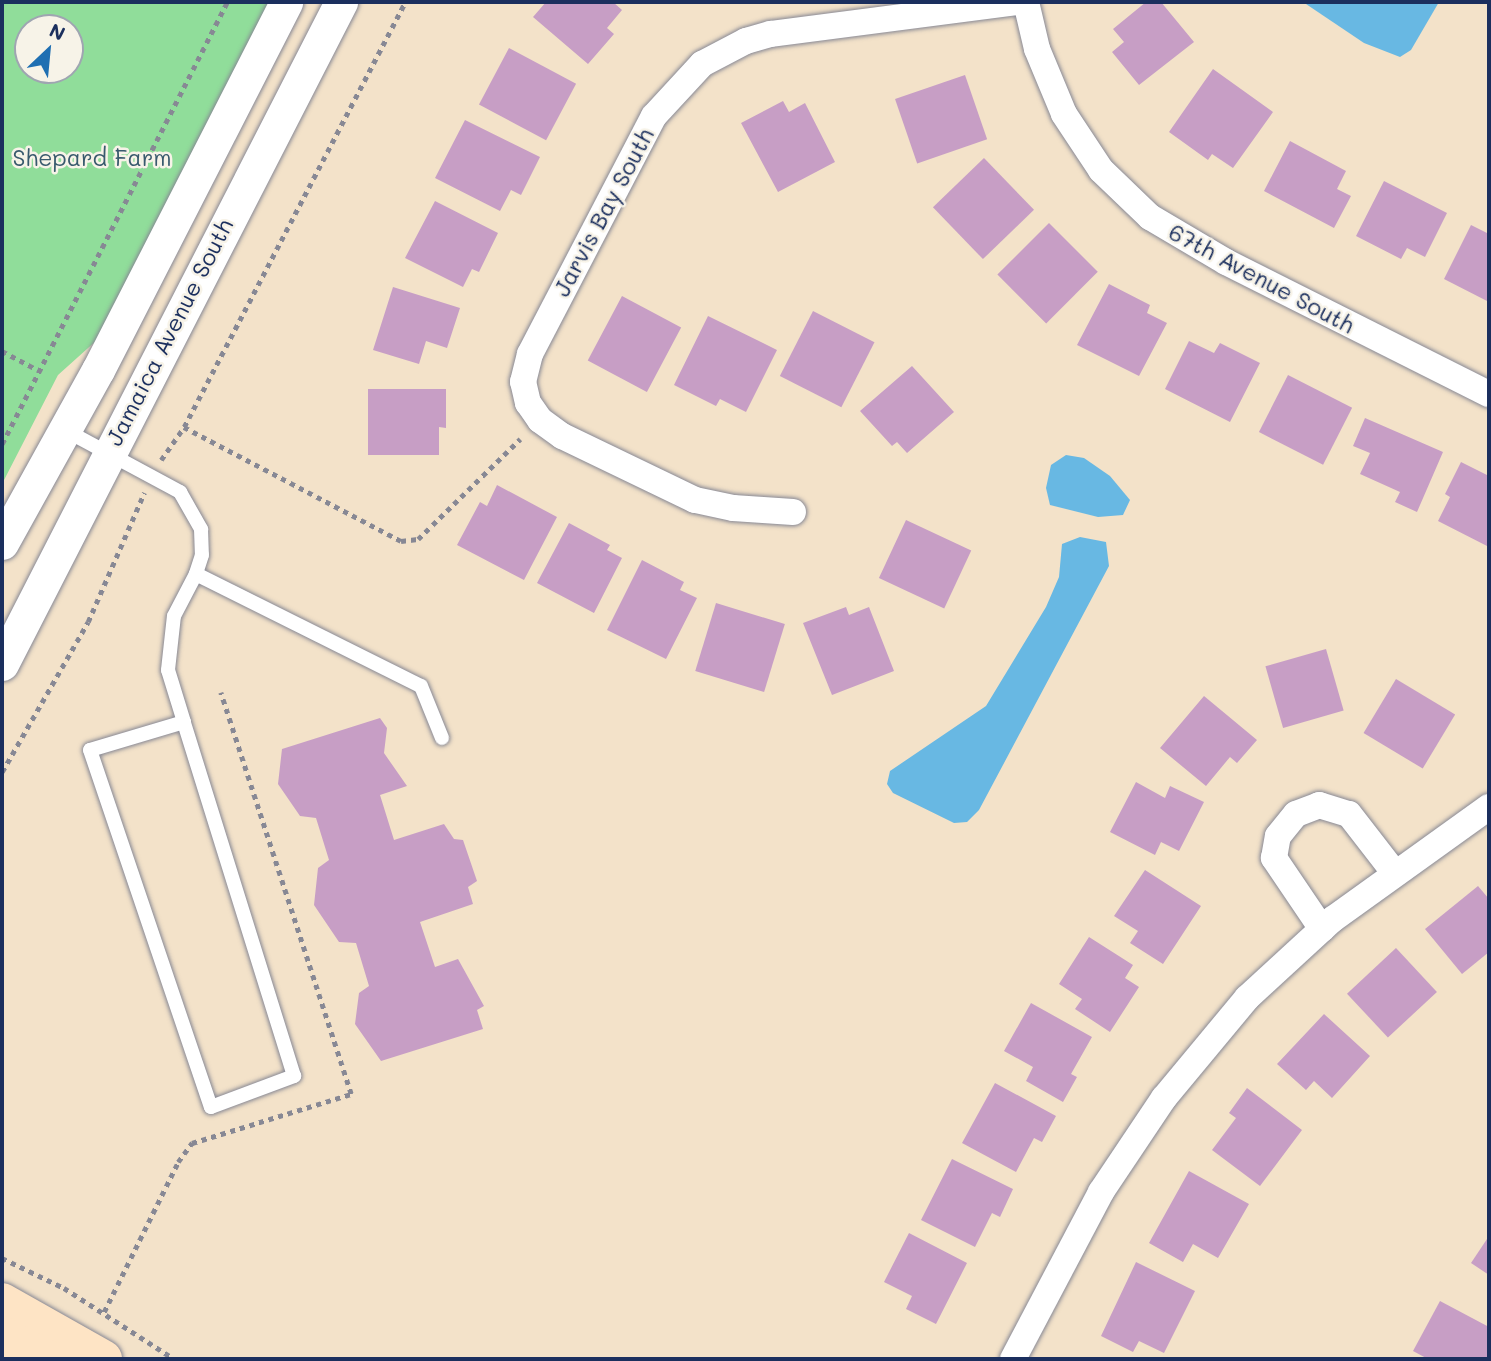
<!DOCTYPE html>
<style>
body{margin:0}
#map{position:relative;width:1491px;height:1361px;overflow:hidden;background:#f3e2c9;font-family:Mali,sans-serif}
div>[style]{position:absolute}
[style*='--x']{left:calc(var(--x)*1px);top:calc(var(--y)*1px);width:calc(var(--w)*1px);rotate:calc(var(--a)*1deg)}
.green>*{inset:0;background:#90dd9a}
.water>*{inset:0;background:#68b8e3}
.building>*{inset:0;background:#c79ec5;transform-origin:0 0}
.path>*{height:4.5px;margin-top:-2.25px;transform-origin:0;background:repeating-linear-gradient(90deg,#878894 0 5px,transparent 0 10px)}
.roads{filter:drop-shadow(0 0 2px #878894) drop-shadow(0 0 2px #878894)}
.service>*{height:14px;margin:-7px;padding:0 7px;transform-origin:7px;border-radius:7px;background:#fff}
.minor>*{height:26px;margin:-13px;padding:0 13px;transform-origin:13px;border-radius:13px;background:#fff}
.tertiary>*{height:33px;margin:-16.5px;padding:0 16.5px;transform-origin:16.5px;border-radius:16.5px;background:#fff}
.secondary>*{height:38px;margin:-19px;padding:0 19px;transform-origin:19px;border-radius:19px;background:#fee4c5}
span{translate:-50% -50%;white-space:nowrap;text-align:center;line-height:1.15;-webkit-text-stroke:5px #f7f3e8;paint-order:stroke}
.park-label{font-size:23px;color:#385a6d}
.street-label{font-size:23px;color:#1b2f5e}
.frame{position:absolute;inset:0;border:4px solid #1b2f5e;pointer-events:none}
.north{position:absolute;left:14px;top:14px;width:70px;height:70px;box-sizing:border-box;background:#f7f3e8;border:2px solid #9fa5b1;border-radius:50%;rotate:26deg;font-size:19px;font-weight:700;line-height:28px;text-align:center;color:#1b2f5e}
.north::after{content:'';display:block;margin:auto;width:24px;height:32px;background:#1f6fb2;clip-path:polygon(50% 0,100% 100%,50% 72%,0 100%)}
</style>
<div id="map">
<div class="green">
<div style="clip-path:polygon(evenodd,2px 2px,270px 2px,97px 340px,58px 375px,2px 484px,2px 2px,28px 28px,70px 28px,70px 70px,28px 70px,28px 28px)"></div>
</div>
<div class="water">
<div style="clip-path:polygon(1303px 2px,1439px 2px,1411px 50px,1400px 57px,1364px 43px)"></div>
<div style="clip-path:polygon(1066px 455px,1084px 458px,1110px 476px,1130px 500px,1123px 515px,1098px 517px,1050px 505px,1046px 488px,1051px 465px)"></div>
<div style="clip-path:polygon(1080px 537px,1106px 542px,1109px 566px,979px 810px,967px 822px,954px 823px,893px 793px,887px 784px,890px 771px,986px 706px,1046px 607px,1059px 577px,1062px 544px)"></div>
</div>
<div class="building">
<div style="clip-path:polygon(546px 2px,613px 2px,622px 10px,607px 28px,614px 34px,588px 64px,533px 17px)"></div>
<div style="clip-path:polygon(1146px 2px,1161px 2px,1194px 42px,1139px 85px,1112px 52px,1124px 42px,1113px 29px)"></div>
<div style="left:509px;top:48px;width:76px;height:64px;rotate:28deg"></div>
<div style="clip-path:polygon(1213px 69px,1273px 112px,1233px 168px,1212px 154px,1208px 160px,1169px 132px)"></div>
<div style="left:965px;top:75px;width:68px;height:74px;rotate:71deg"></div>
<div style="clip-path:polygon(783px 101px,789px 112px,805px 103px,835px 162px,778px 192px,741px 123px)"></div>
<div style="clip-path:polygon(465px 120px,540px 157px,521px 195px,511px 190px,500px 211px,435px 178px)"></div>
<div style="clip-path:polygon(1290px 141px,1346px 171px,1337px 189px,1351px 196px,1334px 228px,1264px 191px)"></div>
<div style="left:984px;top:158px;width:72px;height:71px;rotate:46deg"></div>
<div style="clip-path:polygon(1384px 181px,1447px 213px,1425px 257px,1407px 248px,1401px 259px,1356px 236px)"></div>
<div style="clip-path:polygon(435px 201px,498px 233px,479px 272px,472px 269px,463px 287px,405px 258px)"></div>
<div style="left:1049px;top:223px;width:69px;height:73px;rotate:45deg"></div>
<div style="clip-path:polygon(1471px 225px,1489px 234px,1489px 302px,1444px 279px)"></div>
<div style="clip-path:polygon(1109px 284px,1150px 305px,1147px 313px,1167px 323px,1139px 376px,1077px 345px)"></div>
<div style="clip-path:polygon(393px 287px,460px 308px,447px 348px,426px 341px,419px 364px,373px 350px)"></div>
<div style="left:622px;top:296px;width:67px;height:73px;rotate:28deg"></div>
<div style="left:813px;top:311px;width:69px;height:73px;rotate:27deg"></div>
<div style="clip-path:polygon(708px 316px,777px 350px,746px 412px,720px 399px,716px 406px,674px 385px)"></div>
<div style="clip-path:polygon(1189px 341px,1214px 353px,1220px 343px,1260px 363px,1230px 422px,1165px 389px)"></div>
<div style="clip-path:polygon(912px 366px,954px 412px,907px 453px,897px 442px,892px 446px,860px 411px)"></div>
<div style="left:1288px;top:375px;width:72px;height:64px;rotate:27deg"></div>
<div style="clip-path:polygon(368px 389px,446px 389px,446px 428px,439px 427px,439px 455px,368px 455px)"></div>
<div style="clip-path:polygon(1365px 418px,1443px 452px,1417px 512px,1395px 502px,1400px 492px,1360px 474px,1370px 453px,1353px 446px)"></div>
<div style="clip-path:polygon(1461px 462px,1489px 476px,1489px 547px,1438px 521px,1450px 497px,1445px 494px)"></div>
<div style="clip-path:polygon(497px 485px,557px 517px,524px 580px,457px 545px,480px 502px,487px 506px)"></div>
<div style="left:906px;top:520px;width:72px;height:64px;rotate:25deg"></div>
<div style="clip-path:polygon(569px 523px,610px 545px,607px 550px,622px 558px,594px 613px,537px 583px)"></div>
<div style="clip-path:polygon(642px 560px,684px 582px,680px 590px,697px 598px,666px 659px,607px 630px)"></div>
<div style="left:716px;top:603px;width:72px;height:71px;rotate:17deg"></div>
<div style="clip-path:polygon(846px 607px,849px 615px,869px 607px,894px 671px,832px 695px,803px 623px)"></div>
<div style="left:1326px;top:649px;width:64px;height:63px;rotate:74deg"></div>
<div style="left:1396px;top:679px;width:69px;height:63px;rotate:31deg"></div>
<div style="clip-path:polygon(1204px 696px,1257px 740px,1237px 763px,1230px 757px,1206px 786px,1160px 748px)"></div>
<div style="clip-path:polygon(380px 718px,387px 728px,384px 753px,407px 786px,380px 795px,394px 840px,444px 824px,454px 839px,463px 840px,477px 881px,468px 887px,473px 904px,420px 922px,435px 967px,458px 959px,484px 1006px,477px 1010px,483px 1029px,381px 1061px,355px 1024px,359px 993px,369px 986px,356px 943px,339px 942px,314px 905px,318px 868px,329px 860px,316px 818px,300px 816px,278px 784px,282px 749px)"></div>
<div style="clip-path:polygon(1136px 782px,1165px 798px,1170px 786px,1204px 802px,1179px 851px,1161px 842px,1155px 855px,1110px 832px)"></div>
<div style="clip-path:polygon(1145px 870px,1201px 906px,1163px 964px,1130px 943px,1138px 931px,1114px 916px)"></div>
<div style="clip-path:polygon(1478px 886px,1489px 899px,1489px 952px,1462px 974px,1425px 929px)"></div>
<div style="clip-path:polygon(1089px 937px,1133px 965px,1125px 978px,1139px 987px,1110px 1032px,1075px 1009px,1082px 999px,1059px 984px)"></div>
<div style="left:1396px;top:948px;width:60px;height:67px;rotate:47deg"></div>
<div style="clip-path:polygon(1031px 1003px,1092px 1037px,1071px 1074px,1077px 1077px,1063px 1102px,1026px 1081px,1033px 1067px,1004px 1051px)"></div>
<div style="clip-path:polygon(1324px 1014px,1370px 1056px,1332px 1098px,1314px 1081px,1306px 1090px,1277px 1064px)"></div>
<div style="clip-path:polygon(995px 1083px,1056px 1116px,1042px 1142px,1034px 1138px,1016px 1172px,962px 1143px)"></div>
<div style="clip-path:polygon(1247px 1088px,1302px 1130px,1260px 1186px,1212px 1150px,1236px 1118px,1229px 1113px)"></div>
<div style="clip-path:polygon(952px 1159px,1013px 1189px,1000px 1217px,992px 1213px,975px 1247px,921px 1220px)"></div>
<div style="clip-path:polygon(1189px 1171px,1249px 1204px,1218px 1258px,1193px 1244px,1183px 1262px,1149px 1243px)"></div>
<div style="clip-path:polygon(909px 1233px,967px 1263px,936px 1324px,906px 1309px,912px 1296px,884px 1282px)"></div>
<div style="clip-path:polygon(1489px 1236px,1489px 1275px,1471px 1263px)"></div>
<div style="clip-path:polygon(1136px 1262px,1195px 1291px,1164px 1353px,1139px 1341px,1133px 1352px,1101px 1336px)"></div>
<div style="clip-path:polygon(1440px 1301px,1489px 1327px,1489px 1359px,1428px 1359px,1413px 1351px)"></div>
</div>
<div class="path">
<div style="--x:2;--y:351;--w:41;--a:27.8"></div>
<div style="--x:184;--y:427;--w:245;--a:27.7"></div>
<div style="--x:401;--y:541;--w:17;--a:-7"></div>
<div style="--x:418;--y:539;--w:143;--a:-44.4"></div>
<div style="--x:2;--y:444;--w:496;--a:-63"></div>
<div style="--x:161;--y:460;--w:40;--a:-55.1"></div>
<div style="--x:184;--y:427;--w:479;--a:-62.5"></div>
<div style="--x:2;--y:772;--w:173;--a:-60.2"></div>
<div style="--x:88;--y:622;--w:141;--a:-66.5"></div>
<div style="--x:2;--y:1258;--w:69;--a:25.8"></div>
<div style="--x:64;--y:1288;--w:131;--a:32.8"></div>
<div style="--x:104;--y:1312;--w:167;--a:-63.7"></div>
<div style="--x:178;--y:1162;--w:24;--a:-54"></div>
<div style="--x:192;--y:1143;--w:166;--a:-17.1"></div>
<div style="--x:351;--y:1094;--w:422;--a:-108"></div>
</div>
<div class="roads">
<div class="service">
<div style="--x:65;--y:430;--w:131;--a:28.3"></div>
<div style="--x:180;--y:492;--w:43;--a:60.4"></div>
<div style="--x:201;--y:529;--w:26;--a:88"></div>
<div style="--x:202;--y:555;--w:20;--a:108"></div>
<div style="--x:196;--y:574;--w:251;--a:26.5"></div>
<div style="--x:421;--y:686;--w:56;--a:68"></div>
<div style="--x:184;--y:722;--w:98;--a:163.4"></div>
<div style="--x:90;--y:750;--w:377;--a:71.3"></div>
<div style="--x:211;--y:1107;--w:89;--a:-20.5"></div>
<div style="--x:294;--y:1076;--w:371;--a:-107.3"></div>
<div style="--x:184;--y:722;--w:54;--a:-107.1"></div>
<div style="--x:168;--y:670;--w:54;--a:-83.7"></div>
<div style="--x:174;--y:616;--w:47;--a:-62.4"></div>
</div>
<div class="minor">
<div style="--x:1026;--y:2;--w:48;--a:76.8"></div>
<div style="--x:1037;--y:49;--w:70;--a:67.4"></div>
<div style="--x:1064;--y:114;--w:67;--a:56.5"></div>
<div style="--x:1101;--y:170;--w:68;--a:43.8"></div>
<div style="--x:1150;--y:217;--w:88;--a:30.6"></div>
<div style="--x:1226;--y:262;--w:294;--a:26.7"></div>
<div style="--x:793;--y:512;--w:60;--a:-176.2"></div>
<div style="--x:733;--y:508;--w:39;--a:-168"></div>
<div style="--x:695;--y:500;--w:148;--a:-154.3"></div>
<div style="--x:562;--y:436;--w:27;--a:-144"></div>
<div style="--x:540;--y:420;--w:21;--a:-125"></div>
<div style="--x:528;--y:403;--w:22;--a:-103"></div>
<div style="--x:523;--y:382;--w:29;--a:-76"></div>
<div style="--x:530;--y:354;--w:268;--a:-62.5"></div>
<div style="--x:654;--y:116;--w:71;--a:-47.3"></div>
<div style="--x:702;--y:64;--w:50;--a:-27.6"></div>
<div style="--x:746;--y:41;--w:26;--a:-16"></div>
<div style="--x:771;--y:34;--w:250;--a:-7.4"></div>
<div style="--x:1322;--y:929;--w:86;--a:-124.1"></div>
<div style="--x:1274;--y:858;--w:22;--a:-80"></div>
<div style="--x:1278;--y:836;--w:28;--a:-51"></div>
<div style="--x:1296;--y:814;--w:25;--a:-21"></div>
<div style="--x:1319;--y:805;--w:31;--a:17"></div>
<div style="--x:1349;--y:814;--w:73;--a:52.2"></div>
<div style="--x:1013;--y:1359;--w:189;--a:-62.2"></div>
<div style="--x:1101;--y:1192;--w:113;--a:-56.2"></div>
<div style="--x:1164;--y:1098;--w:130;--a:-50.3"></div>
<div style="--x:1247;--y:998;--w:117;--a:-42.6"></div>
<div style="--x:1333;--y:919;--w:192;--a:-35.7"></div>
</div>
<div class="tertiary">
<div style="--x:2;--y:543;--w:198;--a:-61"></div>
<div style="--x:98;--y:370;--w:413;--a:-62.9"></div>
<div style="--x:2;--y:664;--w:744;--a:-62.88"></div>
</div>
<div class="secondary">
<div style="--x:2;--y:1302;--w:116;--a:29.4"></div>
<div style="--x:2;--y:1335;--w:51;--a:28.1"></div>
</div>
</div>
<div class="park-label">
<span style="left:92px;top:157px">Shepard Farm</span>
</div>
<div class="street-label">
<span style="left:603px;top:212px;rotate:-62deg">Jarvis Bay South</span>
<span style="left:1262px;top:278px;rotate:28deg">67th Avenue South</span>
<span style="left:169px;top:332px;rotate:-63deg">Jamaica Avenue South</span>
</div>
<div class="frame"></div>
<div class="north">N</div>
</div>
